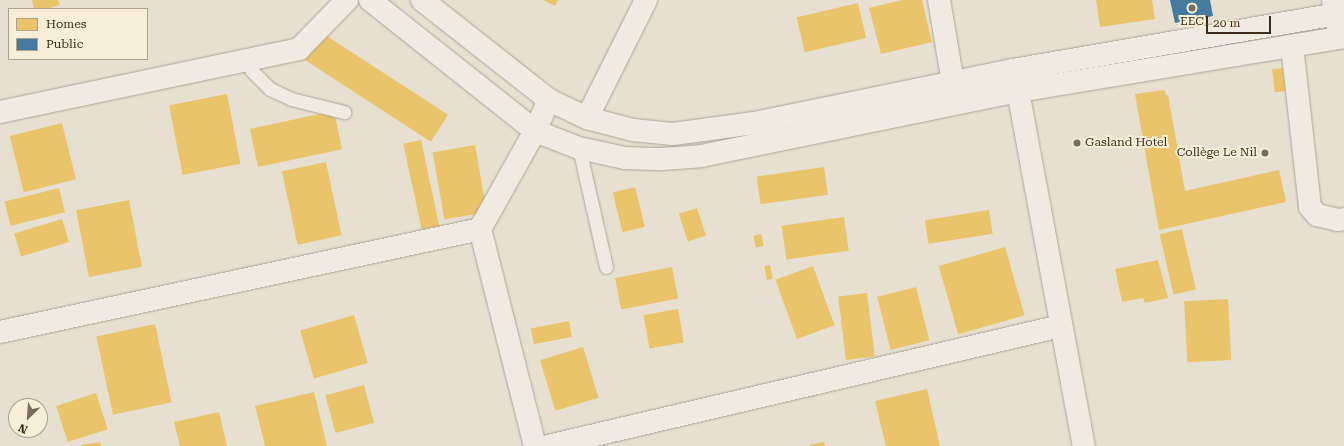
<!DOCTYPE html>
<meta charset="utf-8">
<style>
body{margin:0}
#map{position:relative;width:1344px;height:446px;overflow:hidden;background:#e7e0d1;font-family:"Roboto Serif",serif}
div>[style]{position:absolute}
.homes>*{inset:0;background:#e9c46a;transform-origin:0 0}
.public>*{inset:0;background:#457b9d}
.roads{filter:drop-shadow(0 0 1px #ada599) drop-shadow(0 0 1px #ada599)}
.lane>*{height:13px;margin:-6.5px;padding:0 6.5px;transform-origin:6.5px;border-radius:6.5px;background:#efebe3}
.street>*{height:22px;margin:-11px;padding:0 11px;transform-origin:11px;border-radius:11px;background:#efebe3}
.secondary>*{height:22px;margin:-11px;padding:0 11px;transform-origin:11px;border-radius:11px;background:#efebe3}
.dots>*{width:11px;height:11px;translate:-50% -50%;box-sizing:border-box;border:2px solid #f7eed8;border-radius:50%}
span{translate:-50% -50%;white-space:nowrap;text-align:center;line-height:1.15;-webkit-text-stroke:4px #f7eed8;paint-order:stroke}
.poi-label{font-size:12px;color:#3d2e20}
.left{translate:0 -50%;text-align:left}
.right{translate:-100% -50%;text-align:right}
.legend{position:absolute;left:8px;top:8px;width:140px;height:52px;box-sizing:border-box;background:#f7eed8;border:1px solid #ada18e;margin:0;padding:5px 7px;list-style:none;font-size:12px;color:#3d2e20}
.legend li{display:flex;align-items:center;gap:8px;height:20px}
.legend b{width:20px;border:1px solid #ada18e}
.north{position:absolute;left:8px;top:398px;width:40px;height:40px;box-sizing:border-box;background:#f7eed8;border:1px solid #ada18e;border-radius:50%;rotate:205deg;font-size:11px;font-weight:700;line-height:16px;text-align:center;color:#3d2e20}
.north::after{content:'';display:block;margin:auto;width:14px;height:18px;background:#786c5e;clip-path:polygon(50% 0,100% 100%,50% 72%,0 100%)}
.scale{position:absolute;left:1206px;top:16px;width:65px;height:18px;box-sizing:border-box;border:2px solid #3d2e20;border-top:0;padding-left:5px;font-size:12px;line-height:14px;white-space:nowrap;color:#3d2e20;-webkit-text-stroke:3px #f7eed8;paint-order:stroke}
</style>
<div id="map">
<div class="homes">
<div style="clip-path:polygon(32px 0,58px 0,60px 5px,46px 9px,34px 9px)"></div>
<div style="clip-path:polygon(543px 0,558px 0,555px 6px)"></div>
<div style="clip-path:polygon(902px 0,922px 0,932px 42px,881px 54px,869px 8px)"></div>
<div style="clip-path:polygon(1096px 0,1152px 0,1155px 19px,1100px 27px)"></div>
<div style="left:858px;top:3px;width:36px;height:63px;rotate:77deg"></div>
<div style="left:319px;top:31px;width:154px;height:32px;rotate:33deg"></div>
<div style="left:1283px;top:68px;width:23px;height:11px;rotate:83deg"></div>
<div style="clip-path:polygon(1164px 90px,1166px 95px,1168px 95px,1185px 191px,1279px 170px,1286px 202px,1159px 230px,1135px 94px)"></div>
<div style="left:227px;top:94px;width:71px;height:59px;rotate:79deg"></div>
<div style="left:334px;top:111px;width:39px;height:86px;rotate:78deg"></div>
<div style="left:62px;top:123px;width:58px;height:54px;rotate:76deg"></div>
<div style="left:421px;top:140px;width:88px;height:18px;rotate:78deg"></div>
<div style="left:475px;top:145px;width:68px;height:43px;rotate:80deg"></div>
<div style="left:326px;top:162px;width:75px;height:45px;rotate:78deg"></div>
<div style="left:824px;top:167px;width:28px;height:68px;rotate:82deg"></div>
<div style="left:635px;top:187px;width:41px;height:23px;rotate:76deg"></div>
<div style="left:59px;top:188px;width:25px;height:56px;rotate:76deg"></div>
<div style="left:129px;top:200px;width:68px;height:54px;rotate:79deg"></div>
<div style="left:697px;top:208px;width:29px;height:19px;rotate:72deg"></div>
<div style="left:989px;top:210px;width:24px;height:65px;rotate:81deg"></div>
<div style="left:844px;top:217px;width:34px;height:63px;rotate:82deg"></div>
<div style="left:62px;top:219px;width:24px;height:50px;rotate:73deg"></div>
<div style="left:1182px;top:229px;width:62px;height:23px;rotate:77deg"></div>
<div style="left:761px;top:234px;width:12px;height:8px;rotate:76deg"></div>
<div style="left:1005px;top:247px;width:71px;height:69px;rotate:74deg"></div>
<div style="clip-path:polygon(1158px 260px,1168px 298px,1145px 303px,1143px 298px,1122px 302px,1115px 269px)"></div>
<div style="left:770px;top:265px;width:14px;height:6px;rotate:78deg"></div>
<div style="left:813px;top:266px;width:63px;height:40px;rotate:70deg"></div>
<div style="left:672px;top:267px;width:32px;height:58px;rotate:79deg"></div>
<div style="left:916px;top:287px;width:55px;height:40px;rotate:76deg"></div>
<div style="left:867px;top:293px;width:64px;height:29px;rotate:83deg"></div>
<div style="left:1228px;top:299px;width:61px;height:44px;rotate:87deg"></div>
<div style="left:678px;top:309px;width:34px;height:35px;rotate:80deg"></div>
<div style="left:354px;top:315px;width:50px;height:56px;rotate:74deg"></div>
<div style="left:569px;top:321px;width:16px;height:39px;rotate:79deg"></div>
<div style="left:155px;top:324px;width:80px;height:60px;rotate:78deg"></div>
<div style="left:583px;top:347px;width:53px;height:45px;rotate:73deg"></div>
<div style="left:364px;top:385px;width:39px;height:40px;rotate:75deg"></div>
<div style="clip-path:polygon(927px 389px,940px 446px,886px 446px,875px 401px)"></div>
<div style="clip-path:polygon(314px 392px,327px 446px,265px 446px,255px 406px)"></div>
<div style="left:96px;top:393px;width:38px;height:42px;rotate:72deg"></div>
<div style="clip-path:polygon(219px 412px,227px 446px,180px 446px,174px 422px)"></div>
<div style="clip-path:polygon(100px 442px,101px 446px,81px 446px,81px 445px)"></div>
<div style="clip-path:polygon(824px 442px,825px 446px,809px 446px,809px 445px)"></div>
</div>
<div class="public">
<div style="clip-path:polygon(1170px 0,1210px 0,1213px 16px,1175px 23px)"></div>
</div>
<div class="roads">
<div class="lane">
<div style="left:247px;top:60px;width:12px;rotate:66deg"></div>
<div style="left:252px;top:71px;width:25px;rotate:45deg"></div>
<div style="left:270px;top:89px;width:23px;rotate:25deg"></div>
<div style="left:291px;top:99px;width:55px;rotate:13.8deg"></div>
<div style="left:579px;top:148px;width:122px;rotate:77.2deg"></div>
</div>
<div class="street">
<div style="left:939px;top:0;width:84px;rotate:80.4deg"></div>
<div style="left:1333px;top:0;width:38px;rotate:79deg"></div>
<div style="left:1292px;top:46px;width:162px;rotate:83.6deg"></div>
<div style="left:1310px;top:207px;width:11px;rotate:49deg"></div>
<div style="left:1317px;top:215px;width:22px;rotate:13deg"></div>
<div style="left:1338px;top:220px;width:6px;rotate:-9deg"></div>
<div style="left:1018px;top:91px;width:361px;rotate:79.5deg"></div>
<div style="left:0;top:112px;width:306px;rotate:-11.9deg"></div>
<div style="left:299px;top:49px;width:69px;rotate:-45.6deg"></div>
<div style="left:587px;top:118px;width:132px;rotate:-63.4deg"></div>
<div style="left:0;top:332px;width:491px;rotate:-12.1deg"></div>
<div style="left:535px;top:446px;width:224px;rotate:-104.2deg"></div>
<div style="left:480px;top:229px;width:112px;rotate:-60.7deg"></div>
<div style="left:535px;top:131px;width:34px;rotate:-66deg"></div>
<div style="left:548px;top:446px;width:527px;rotate:-13.17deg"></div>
</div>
<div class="secondary">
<div style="left:370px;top:0;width:211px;rotate:38.4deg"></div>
<div style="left:535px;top:131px;width:47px;rotate:21.1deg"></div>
<div style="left:579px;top:148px;width:47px;rotate:12.3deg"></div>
<div style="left:625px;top:158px;width:37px;rotate:2deg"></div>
<div style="left:662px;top:159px;width:39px;rotate:-4deg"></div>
<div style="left:701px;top:156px;width:324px;rotate:-11.6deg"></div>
<div style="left:1018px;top:91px;width:330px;rotate:-9.4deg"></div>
<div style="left:422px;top:0;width:162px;rotate:38.2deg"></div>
<div style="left:549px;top:100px;width:42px;rotate:25.3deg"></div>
<div style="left:587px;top:118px;width:48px;rotate:14.6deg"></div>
<div style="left:633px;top:130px;width:40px;rotate:5.7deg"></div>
<div style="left:673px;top:134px;width:82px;rotate:-7.7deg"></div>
<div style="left:754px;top:123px;width:264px;rotate:-11.6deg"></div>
<div style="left:1013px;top:70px;width:336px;rotate:-9.8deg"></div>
</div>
</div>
<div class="dots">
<div style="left:1192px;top:8px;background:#786c5e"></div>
<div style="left:1077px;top:143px;background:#786c5e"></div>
<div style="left:1265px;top:153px;background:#786c5e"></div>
</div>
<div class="poi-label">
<span style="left:1192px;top:22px">EEC</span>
<span class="left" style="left:1085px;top:143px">Gasland Hotel</span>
<span class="right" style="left:1257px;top:153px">Collège Le Nil</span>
</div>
<ul class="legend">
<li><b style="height:11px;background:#e9c46a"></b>Homes</li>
<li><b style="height:11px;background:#457b9d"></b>Public</li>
</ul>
<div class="north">N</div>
<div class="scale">20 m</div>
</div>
